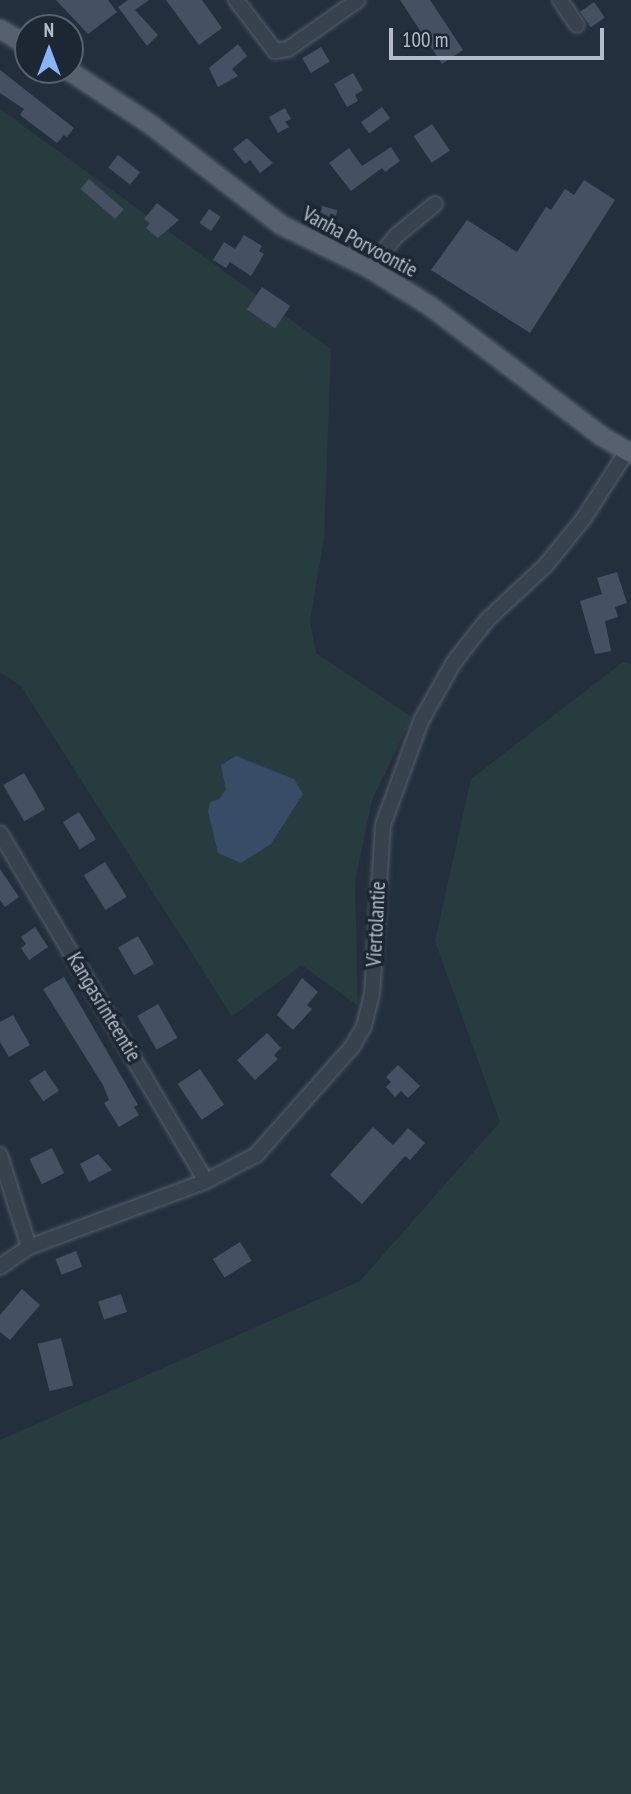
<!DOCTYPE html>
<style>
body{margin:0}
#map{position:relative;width:631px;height:1794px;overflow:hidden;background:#242f3e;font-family:"PT Sans Narrow",sans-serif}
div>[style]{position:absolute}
.green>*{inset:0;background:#263c3f}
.water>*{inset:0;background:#394c67}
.building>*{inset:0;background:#455162;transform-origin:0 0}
.roads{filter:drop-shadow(0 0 2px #565f6c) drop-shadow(0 0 2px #565f6c)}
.minor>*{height:14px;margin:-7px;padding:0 7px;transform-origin:7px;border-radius:7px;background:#38414e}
.major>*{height:18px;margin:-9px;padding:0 9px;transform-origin:9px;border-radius:9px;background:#56606e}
span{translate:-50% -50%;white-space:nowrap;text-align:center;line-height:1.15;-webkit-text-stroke:7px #1d2633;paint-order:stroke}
.street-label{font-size:21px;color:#b4bcc9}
.north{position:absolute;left:14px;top:14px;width:70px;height:70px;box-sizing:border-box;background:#1d2633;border:2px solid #59626f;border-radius:50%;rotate:0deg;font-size:19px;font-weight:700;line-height:28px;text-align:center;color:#b4bcc9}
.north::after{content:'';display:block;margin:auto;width:24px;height:32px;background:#8ab4f8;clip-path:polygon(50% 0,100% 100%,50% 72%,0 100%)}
.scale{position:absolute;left:389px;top:28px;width:215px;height:32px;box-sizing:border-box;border:4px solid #b4bcc9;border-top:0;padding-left:9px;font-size:21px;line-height:24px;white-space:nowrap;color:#b4bcc9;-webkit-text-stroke:5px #1d2633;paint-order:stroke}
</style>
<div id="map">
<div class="green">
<div style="clip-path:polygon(0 109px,331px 349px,324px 539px,310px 621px,316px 653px,412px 717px,372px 800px,355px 881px,358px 1006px,302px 965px,232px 1016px,21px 686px,0 672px)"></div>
<div style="clip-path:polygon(623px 662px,631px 664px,631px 1794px,0 1794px,0 1440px,360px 1281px,500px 1122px,435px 941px,471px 779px)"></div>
</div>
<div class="water">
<div style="clip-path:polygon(236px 756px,294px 779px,303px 794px,271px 844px,241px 863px,218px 853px,208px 811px,210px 802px,219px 799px,226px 790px,221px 765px)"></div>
</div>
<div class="building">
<div style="clip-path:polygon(56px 0,108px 0,117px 12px,88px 34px)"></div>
<div style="clip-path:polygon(128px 0,149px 0,135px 10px,158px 35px,147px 46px,118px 7px)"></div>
<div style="clip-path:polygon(166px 0,202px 0,222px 28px,199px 45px)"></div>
<div style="clip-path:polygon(400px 0,430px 0,463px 50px,442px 64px)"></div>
<div style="left:594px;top:2px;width:19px;height:17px;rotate:55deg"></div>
<div style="clip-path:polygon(238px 44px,247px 56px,232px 69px,238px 76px,218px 87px,209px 68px)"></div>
<div style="left:321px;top:47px;width:17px;height:22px;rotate:59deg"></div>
<div style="clip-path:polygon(0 70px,74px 128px,67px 137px,64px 135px,57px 143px,20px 115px,24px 109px,0 93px)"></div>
<div style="clip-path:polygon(353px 73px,363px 90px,355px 95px,358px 101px,347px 107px,334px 84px)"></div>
<div style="left:382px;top:107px;width:14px;height:26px;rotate:54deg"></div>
<div style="clip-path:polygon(285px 108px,291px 119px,285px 122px,289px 127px,278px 133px,269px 117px)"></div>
<div style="left:432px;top:124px;width:32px;height:22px;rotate:56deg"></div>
<div style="clip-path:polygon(247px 138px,273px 163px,260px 173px,250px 160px,245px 164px,233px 149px)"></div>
<div style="clip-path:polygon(391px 147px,400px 161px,385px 172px,382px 168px,351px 191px,329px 163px,349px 148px,362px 166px)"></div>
<div style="left:118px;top:155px;width:28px;height:16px;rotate:38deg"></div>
<div style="left:89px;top:179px;width:46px;height:13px;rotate:41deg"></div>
<div style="clip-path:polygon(584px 180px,615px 200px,530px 333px,431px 270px,467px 220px,517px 252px,546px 207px,551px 210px,565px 189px,574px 195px)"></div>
<div style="clip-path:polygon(157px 203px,179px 220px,158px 238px,146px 228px,150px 223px,144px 219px)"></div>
<div style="left:322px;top:206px;width:16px;height:13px;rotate:15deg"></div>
<div style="left:209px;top:209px;width:14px;height:17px;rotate:34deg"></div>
<div style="clip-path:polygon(244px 235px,262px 246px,259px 251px,264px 254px,251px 276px,230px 262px,226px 268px,213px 260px,224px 242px,235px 249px)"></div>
<div style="left:262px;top:287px;width:34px;height:27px;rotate:34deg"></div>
<div style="clip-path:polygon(617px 572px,627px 603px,615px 607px,618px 617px,605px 621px,611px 651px,595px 654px,580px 601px,602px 594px,597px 578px)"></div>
<div style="left:24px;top:773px;width:42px;height:24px;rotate:60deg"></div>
<div style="left:79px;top:812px;width:32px;height:19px;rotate:58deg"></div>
<div style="left:105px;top:862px;width:41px;height:25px;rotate:58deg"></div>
<div style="clip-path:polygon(0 869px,19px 897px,5px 907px,0 900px)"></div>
<div style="clip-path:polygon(35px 927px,48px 947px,29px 960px,21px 948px,26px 944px,21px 937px)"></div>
<div style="left:138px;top:936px;width:32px;height:23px;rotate:60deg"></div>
<div style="clip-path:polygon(64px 977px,138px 1105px,134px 1107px,139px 1115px,119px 1127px,104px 1103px,109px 1100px,103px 1085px,43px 989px)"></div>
<div style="clip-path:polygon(302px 978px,318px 992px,307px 1005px,312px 1009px,293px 1030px,277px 1015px)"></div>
<div style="left:158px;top:1004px;width:39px;height:24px;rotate:60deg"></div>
<div style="clip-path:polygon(13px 1015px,30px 1045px,9px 1057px,0 1042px,0 1022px)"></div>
<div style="clip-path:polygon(267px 1033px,281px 1048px,274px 1055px,278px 1059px,255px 1080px,237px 1060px)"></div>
<div style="clip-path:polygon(398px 1065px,420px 1086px,408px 1098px,401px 1091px,395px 1097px,386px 1087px,391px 1082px,386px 1077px)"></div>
<div style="left:200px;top:1069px;width:43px;height:27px;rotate:56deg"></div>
<div style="left:45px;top:1070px;width:25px;height:19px;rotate:56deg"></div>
<div style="clip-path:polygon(373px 1127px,393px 1145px,408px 1128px,425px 1143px,410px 1160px,405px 1156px,362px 1204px,330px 1175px)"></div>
<div style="left:52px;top:1148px;width:28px;height:25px;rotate:64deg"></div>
<div style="clip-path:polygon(98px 1154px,112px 1170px,89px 1182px,80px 1164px)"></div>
<div style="left:240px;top:1242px;width:22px;height:32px;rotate:58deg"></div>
<div style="left:76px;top:1251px;width:17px;height:22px;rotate:69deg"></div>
<div style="clip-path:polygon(22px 1289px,40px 1305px,10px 1340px,0 1332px,0 1315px)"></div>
<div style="left:121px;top:1294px;width:19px;height:24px;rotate:72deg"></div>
<div style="left:61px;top:1338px;width:49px;height:24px;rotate:76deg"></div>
</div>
<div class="roads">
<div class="minor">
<div style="left:236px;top:0;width:64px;rotate:52.6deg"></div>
<div style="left:275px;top:51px;width:13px;rotate:-9deg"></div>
<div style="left:288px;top:49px;width:85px;rotate:-35deg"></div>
<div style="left:560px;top:0;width:30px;rotate:56deg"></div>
<div style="left:369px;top:268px;width:43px;rotate:-49.7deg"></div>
<div style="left:397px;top:235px;width:49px;rotate:-39.2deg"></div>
<div style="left:0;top:833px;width:404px;rotate:59.4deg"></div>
<div style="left:0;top:1155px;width:96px;rotate:72.5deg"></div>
<div style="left:0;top:1267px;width:35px;rotate:-35deg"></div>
<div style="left:29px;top:1247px;width:189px;rotate:-20.4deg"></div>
<div style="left:206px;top:1181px;width:56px;rotate:-27.5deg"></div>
<div style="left:256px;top:1155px;width:144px;rotate:-48.4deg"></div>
<div style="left:352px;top:1047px;width:24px;rotate:-60deg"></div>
<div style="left:364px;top:1026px;width:32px;rotate:-76deg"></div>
<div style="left:372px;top:995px;width:170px;rotate:-86.3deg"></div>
<div style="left:383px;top:825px;width:111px;rotate:-69.9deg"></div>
<div style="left:421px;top:721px;width:68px;rotate:-60.8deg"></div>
<div style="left:454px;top:662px;width:53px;rotate:-51.8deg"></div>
<div style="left:487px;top:620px;width:81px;rotate:-43deg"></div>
<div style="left:546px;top:565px;width:60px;rotate:-51deg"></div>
<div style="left:584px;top:518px;width:80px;rotate:-57.3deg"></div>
</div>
<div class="major">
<div style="left:0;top:29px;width:33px;rotate:31deg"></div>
<div style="left:68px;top:70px;width:98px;rotate:33.4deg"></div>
<div style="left:150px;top:124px;width:165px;rotate:37.6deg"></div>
<div style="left:281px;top:225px;width:98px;rotate:26deg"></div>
<div style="left:369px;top:268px;width:72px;rotate:31.9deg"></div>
<div style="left:430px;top:306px;width:215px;rotate:37.2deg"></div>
<div style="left:601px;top:436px;width:34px;rotate:30deg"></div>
</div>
</div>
<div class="street-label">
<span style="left:360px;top:242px;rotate:28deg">Vanha Porvoontie</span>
<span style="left:376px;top:924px;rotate:-87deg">Viertolantie</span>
<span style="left:104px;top:1007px;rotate:59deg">Kangasrinteentie</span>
</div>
<div class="north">N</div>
<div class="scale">100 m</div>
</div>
